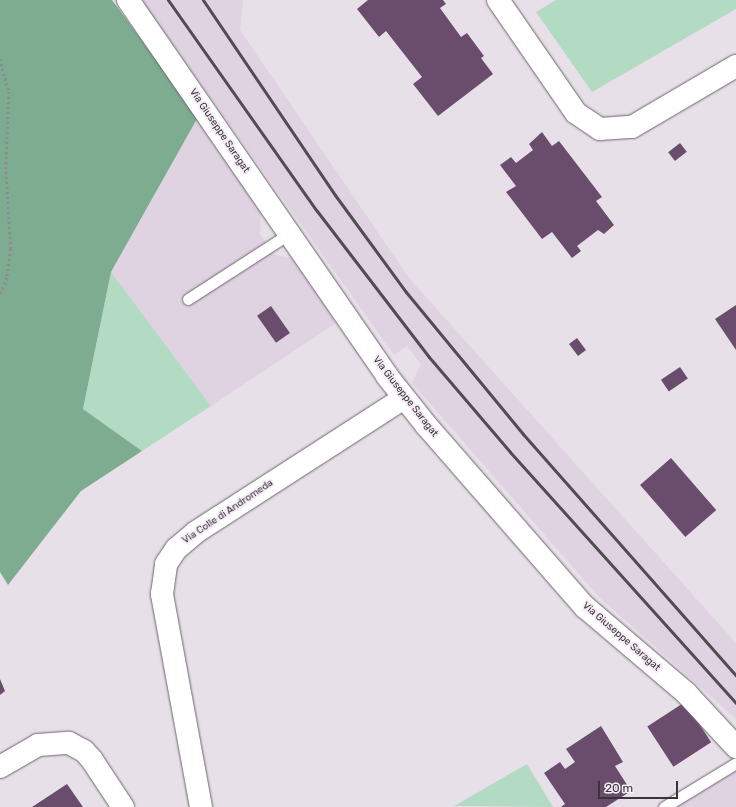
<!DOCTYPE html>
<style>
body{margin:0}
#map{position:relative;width:736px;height:807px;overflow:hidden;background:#e8e0e9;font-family:Rubik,sans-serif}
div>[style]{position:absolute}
.built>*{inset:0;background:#dfd2e1}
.green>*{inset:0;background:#b3dac3}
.forest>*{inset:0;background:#7eac91}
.building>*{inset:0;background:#6a4d6d;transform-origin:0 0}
.path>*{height:2.5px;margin-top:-1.25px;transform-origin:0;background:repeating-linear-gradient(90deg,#8f898f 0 2px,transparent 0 5px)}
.roads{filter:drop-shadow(0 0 1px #6d656d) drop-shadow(0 0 1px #6d656d)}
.lane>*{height:11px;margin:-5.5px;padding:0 5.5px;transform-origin:5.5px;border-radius:5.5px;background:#fff}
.street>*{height:22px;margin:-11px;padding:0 11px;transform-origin:11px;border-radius:11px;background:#fff}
.rail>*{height:3px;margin:-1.5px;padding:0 1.5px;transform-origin:1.5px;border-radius:1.5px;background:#514c51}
span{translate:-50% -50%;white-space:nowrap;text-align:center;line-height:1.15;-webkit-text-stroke:4px #f6edf6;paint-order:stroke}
.street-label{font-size:10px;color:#383438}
.scale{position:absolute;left:598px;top:781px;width:80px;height:18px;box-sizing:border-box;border:2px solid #383438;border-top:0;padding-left:5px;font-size:12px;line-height:14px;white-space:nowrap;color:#383438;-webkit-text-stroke:3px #f6edf6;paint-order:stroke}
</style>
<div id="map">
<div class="built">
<div style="clip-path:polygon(141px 0,243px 0,240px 30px,409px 278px,736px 643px,736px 719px,599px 597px,412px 383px,421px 364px,407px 346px,394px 355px)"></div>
<div style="clip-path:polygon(198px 117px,261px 211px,260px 234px,268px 246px,275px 255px,294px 258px,336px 323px,211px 406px,111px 272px)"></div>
<div style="clip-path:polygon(736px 769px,736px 807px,677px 807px)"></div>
</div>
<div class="green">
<div style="clip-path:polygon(556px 0,736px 0,736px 9px,592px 92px,536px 12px)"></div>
<div style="clip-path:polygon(111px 272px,211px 406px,142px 451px,83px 409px)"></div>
<div style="clip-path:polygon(527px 764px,553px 807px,454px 806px)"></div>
</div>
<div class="forest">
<div style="clip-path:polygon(0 0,112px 0,198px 117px,111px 272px,83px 409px,142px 451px,81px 491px,8px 585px,0 572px)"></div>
</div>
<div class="building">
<div style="clip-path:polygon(368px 0,443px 0,446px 4px,440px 8px,461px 37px,467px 33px,484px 56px,481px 58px,493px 74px,438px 116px,413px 84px,422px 77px,386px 31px,379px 37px,357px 9px)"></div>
<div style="clip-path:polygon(542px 132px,552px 146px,559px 141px,602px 197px,596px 201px,614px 225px,604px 234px,598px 230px,577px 246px,581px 251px,572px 258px,552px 232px,542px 239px,506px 192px,516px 186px,500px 165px,511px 157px,516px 163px,533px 150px,529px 144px)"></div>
<div style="left:680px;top:143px;width:11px;height:15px;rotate:52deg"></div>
<div style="clip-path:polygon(736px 305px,736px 350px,715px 319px)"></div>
<div style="left:271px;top:306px;width:33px;height:17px;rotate:55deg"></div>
<div style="left:577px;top:338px;width:15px;height:10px;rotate:53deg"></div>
<div style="left:680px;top:367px;width:14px;height:23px;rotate:56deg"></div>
<div style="left:671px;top:458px;width:69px;height:41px;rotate:49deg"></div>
<div style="clip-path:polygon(0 679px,5px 691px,0 695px)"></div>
<div style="left:685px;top:702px;width:48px;height:45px;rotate:57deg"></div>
<div style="clip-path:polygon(601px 726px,623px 762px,615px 766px,631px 791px,606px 807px,561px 807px,565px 804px,544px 773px,560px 762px,565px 769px,575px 762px,566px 749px)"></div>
<div style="clip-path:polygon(67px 784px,83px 807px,32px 807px)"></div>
</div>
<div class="path">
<div style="left:0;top:59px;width:34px;rotate:75deg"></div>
<div style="left:9px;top:92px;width:75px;rotate:92.3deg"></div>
<div style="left:6px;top:167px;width:82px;rotate:86.5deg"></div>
<div style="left:11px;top:249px;width:29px;rotate:98deg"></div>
<div style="left:7px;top:278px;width:19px;rotate:111deg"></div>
</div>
<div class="roads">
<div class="lane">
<div style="left:188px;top:299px;width:120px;rotate:-32.8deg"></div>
<div style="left:664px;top:807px;width:84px;rotate:-31.4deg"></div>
</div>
<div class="street">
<div style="left:128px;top:0;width:457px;rotate:55.4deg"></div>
<div style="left:387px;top:376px;width:63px;rotate:51.5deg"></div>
<div style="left:426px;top:425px;width:242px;rotate:48.9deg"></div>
<div style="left:585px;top:607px;width:133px;rotate:40.4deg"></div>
<div style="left:686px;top:693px;width:74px;rotate:47.2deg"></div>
<div style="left:498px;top:0;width:137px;rotate:55.4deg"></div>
<div style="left:576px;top:113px;width:29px;rotate:34deg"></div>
<div style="left:600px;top:129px;width:32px;rotate:-4deg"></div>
<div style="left:632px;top:127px;width:121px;rotate:-30.4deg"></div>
<div style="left:0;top:767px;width:44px;rotate:-30.1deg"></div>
<div style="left:38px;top:745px;width:31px;rotate:-4deg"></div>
<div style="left:69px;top:743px;width:17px;rotate:28deg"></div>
<div style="left:84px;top:751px;width:12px;rotate:48deg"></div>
<div style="left:92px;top:760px;width:56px;rotate:56.6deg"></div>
<div style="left:201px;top:807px;width:217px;rotate:-100.4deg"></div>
<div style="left:162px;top:594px;width:30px;rotate:-82deg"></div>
<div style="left:166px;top:564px;width:18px;rotate:-56deg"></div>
<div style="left:176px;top:549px;width:26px;rotate:-40deg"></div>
<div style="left:196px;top:532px;width:247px;rotate:-32.8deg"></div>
</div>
</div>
<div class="rail">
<div style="left:168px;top:0;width:258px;rotate:54.8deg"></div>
<div style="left:317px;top:211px;width:184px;rotate:52.5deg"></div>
<div style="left:429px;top:357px;width:125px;rotate:49.5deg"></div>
<div style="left:510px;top:452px;width:338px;rotate:48deg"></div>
<div style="left:203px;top:0;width:235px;rotate:55.9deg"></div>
<div style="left:335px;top:195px;width:120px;rotate:53.8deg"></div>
<div style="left:406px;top:292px;width:184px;rotate:50.5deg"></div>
<div style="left:523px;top:434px;width:322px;rotate:48.6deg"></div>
</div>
<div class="street-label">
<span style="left:219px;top:131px;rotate:56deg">Via Giuseppe Saragat</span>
<span style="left:405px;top:397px;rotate:52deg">Via Giuseppe Saragat</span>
<span style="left:228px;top:512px;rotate:-34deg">Via Colle di Andromeda</span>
<span style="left:621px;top:637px;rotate:41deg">Via Giuseppe Saragat</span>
</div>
<div class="scale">20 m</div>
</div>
